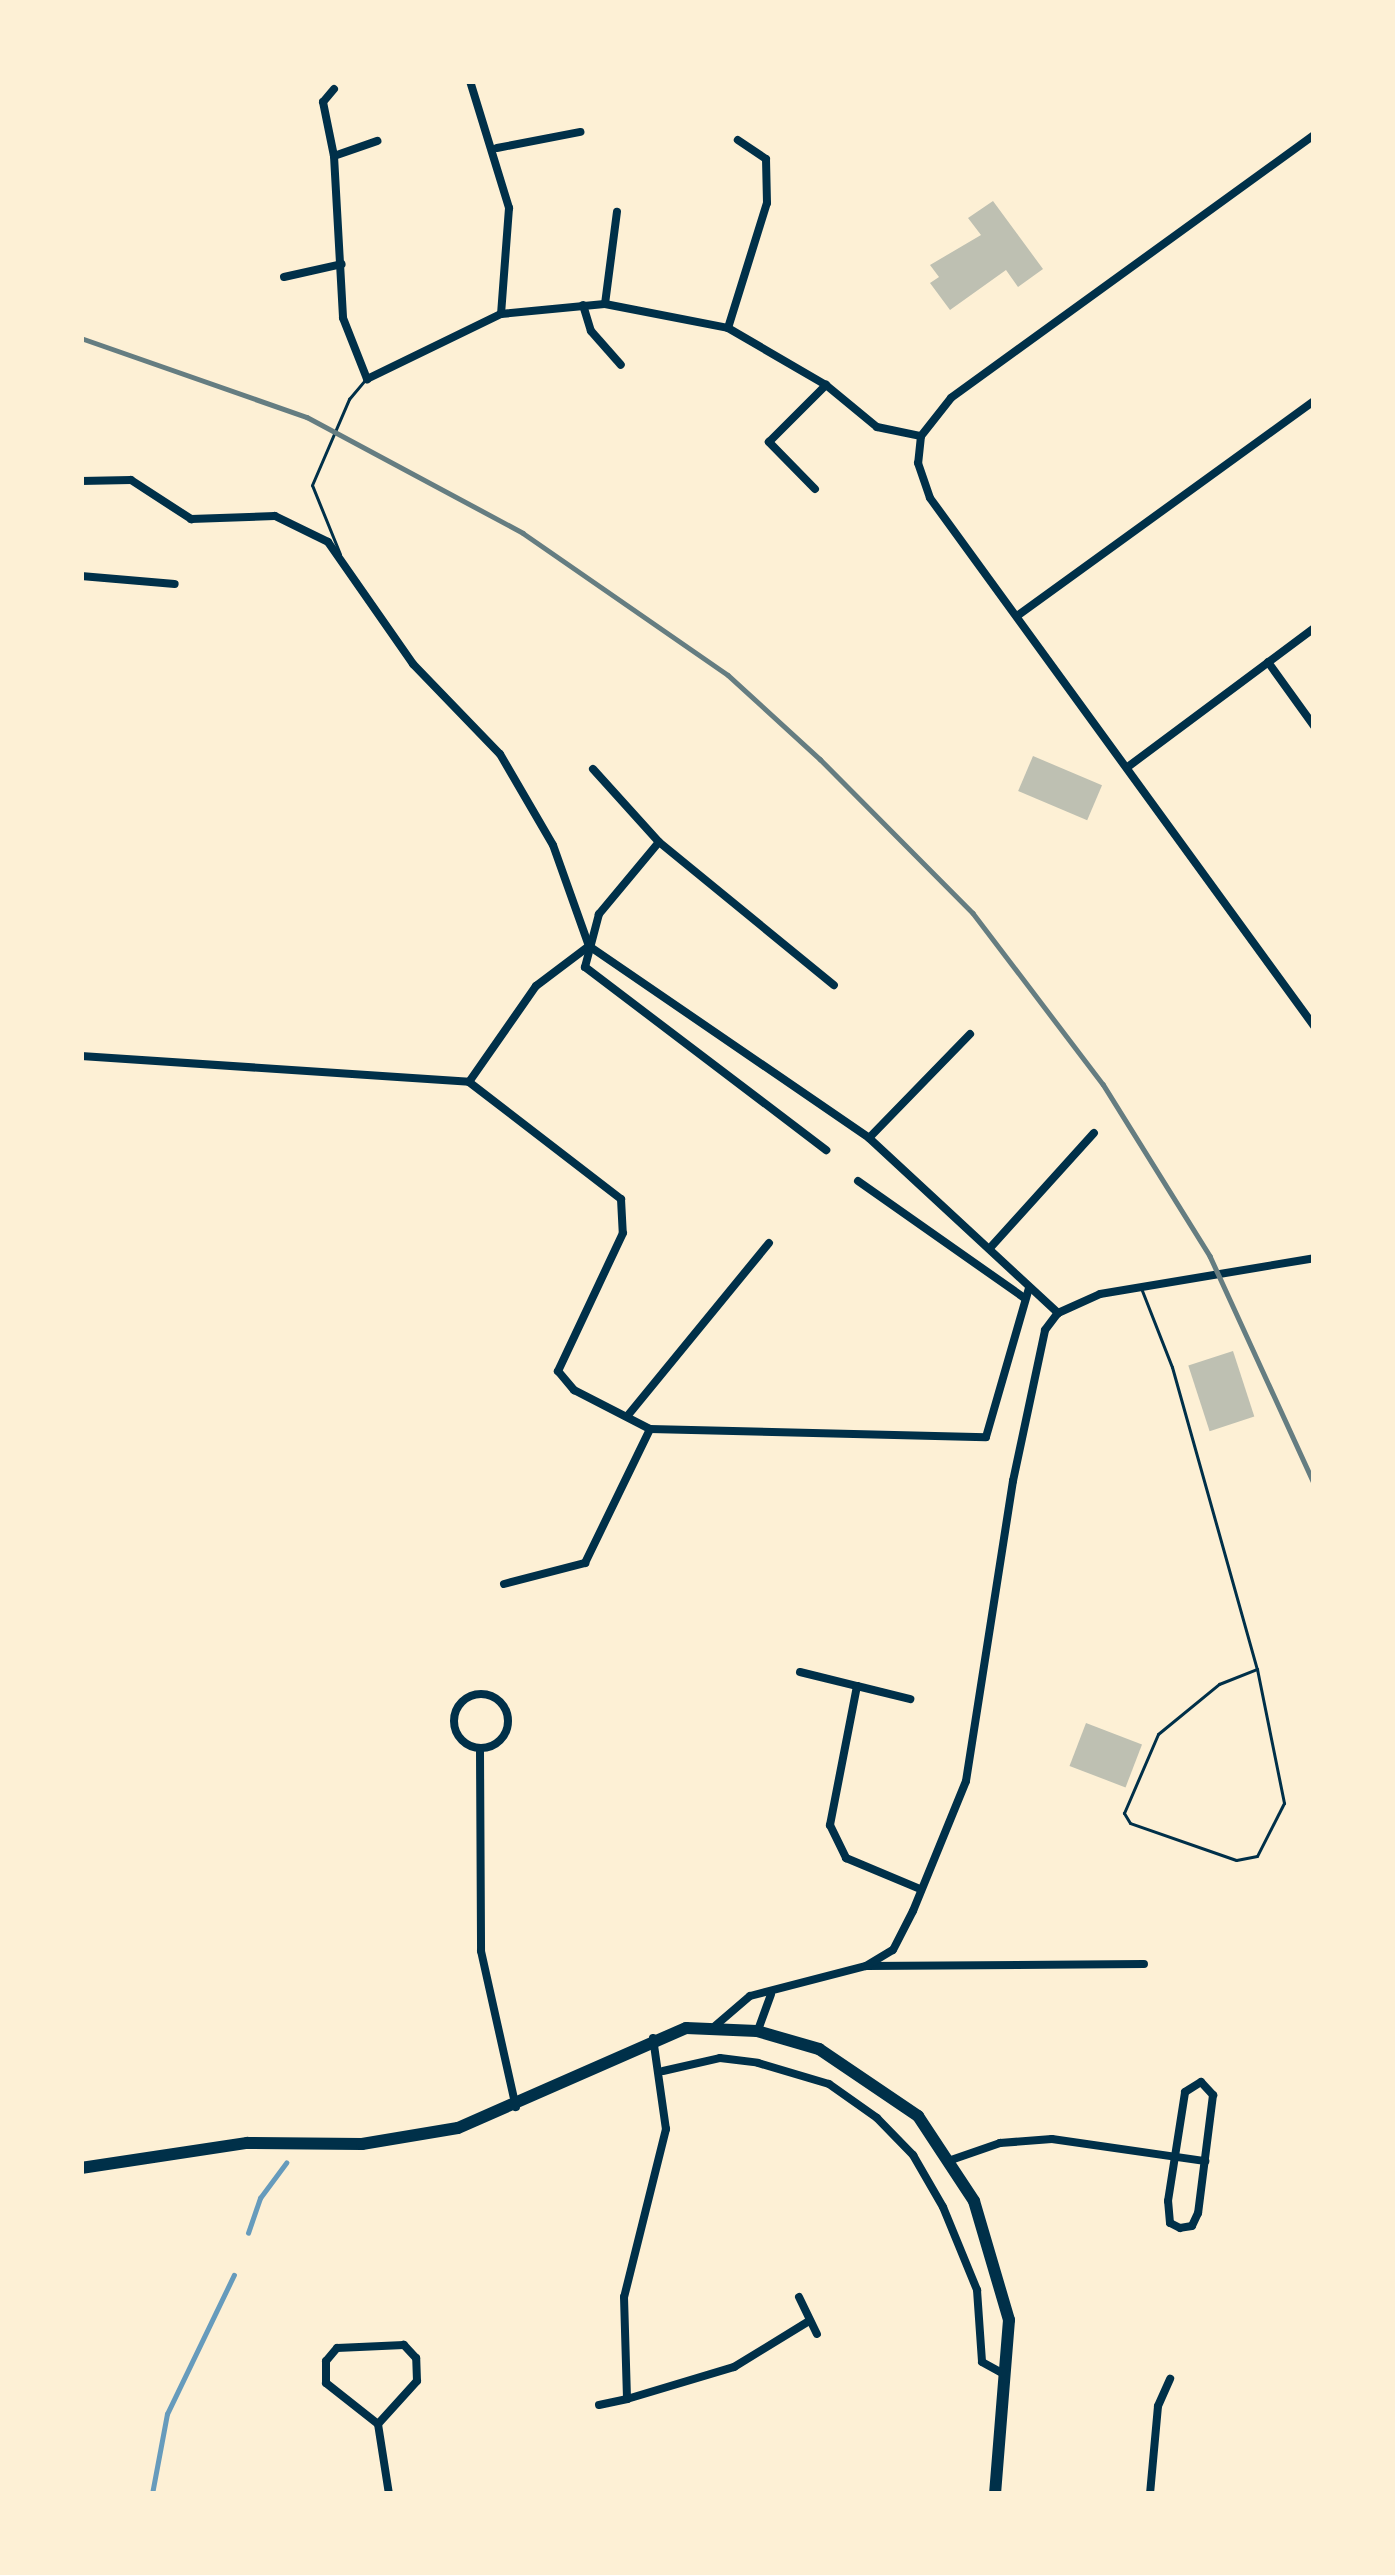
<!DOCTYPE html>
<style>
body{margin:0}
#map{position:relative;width:1395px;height:2575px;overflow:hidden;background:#fdf0d5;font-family:"Times New Roman",serif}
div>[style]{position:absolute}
.stream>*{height:4.5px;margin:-2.25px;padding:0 2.25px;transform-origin:2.25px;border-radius:2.25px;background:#669bbc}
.building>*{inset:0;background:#bec0b2;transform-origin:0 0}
.service>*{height:3px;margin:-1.5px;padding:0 1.5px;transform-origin:1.5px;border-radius:1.5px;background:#003049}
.minor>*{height:8px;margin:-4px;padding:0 4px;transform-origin:4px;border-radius:4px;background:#003049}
.minor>.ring{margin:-4px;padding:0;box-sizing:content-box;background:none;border:8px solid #003049;border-radius:50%}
.primary>*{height:12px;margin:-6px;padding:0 6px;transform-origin:6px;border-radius:6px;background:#003049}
.rail>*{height:4.5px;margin:-2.25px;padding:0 2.25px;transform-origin:2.25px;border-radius:2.25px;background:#657d81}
span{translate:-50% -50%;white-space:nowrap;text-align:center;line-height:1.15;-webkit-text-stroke:9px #fdf0d5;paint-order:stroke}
.frame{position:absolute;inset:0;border:84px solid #fdf0d5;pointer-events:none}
</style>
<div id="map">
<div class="stream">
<div style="left:248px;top:2233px;width:37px;rotate:-71deg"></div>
<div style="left:260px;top:2198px;width:44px;rotate:-53.4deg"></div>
<div style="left:152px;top:2494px;width:81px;rotate:-79.4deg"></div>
<div style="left:167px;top:2414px;width:154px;rotate:-64.3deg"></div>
</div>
<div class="building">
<div style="clip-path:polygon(993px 201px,1043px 269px,1018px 287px,1006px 270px,950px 310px,930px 283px,939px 277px,930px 265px,981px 235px,968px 218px)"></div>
<div style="left:1033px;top:756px;width:75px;height:38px;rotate:23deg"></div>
<div style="left:1233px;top:1351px;width:69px;height:47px;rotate:72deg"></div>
<div style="left:1086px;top:1723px;width:60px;height:46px;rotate:21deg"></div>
</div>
<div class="service">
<div style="left:340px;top:554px;width:74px;rotate:-112.1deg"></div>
<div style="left:312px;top:485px;width:94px;rotate:-66.7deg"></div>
<div style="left:349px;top:399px;width:25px;rotate:-50deg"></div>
<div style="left:1141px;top:1288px;width:85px;rotate:68.6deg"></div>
<div style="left:1172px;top:1367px;width:314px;rotate:74.3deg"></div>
<div style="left:1257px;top:1669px;width:137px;rotate:78.6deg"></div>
<div style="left:1284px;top:1803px;width:59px;rotate:117deg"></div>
<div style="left:1257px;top:1856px;width:21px;rotate:169deg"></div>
<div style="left:1236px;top:1860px;width:112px;rotate:-160.8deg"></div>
<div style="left:1130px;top:1823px;width:12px;rotate:-121deg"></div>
<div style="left:1124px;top:1813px;width:86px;rotate:-66.7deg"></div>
<div style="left:1158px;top:1734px;width:79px;rotate:-39.3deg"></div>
<div style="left:1219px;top:1684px;width:41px;rotate:-21.5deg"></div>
</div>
<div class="minor">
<div style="left:470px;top:81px;width:133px;rotate:72.9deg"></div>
<div style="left:509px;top:208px;width:106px;rotate:94.3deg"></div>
<div style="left:334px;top:89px;width:17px;rotate:130deg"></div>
<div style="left:323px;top:102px;width:55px;rotate:78.5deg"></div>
<div style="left:334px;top:156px;width:162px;rotate:86.8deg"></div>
<div style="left:343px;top:318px;width:66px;rotate:68.5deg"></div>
<div style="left:367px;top:379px;width:149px;rotate:-25.9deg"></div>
<div style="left:501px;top:314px;width:104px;rotate:-5.5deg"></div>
<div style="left:605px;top:304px;width:125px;rotate:11deg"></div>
<div style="left:728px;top:328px;width:113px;rotate:30.2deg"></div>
<div style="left:826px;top:385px;width:66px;rotate:39.5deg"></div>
<div style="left:877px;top:427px;width:45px;rotate:11.6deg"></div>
<div style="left:1314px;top:135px;width:448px;rotate:144.1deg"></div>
<div style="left:951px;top:398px;width:48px;rotate:128.3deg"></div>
<div style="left:921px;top:436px;width:27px;rotate:96deg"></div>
<div style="left:918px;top:463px;width:37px;rotate:71deg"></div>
<div style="left:930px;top:498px;width:653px;rotate:53.97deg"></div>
<div style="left:497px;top:148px;width:85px;rotate:-10.9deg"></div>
<div style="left:334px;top:156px;width:46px;rotate:-19.2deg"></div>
<div style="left:284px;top:277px;width:59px;rotate:-12.6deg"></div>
<div style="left:605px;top:304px;width:93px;rotate:-82.6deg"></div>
<div style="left:583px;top:305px;width:27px;rotate:73deg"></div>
<div style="left:591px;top:331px;width:45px;rotate:48.6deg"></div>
<div style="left:728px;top:328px;width:131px;rotate:-72.7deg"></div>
<div style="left:767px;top:203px;width:44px;rotate:-91.3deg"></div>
<div style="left:766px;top:159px;width:34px;rotate:-146deg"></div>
<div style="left:81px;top:481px;width:50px;rotate:-1.1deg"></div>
<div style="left:131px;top:480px;width:72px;rotate:33deg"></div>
<div style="left:191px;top:519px;width:84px;rotate:-2deg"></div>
<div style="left:275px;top:516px;width:59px;rotate:26.1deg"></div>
<div style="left:328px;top:542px;width:149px;rotate:55.1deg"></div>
<div style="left:413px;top:664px;width:125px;rotate:46deg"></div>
<div style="left:500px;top:754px;width:105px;rotate:59.8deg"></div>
<div style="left:553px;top:845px;width:107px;rotate:70.4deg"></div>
<div style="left:589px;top:946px;width:340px;rotate:34.4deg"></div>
<div style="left:869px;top:1138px;width:258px;rotate:42.8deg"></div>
<div style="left:815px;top:489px;width:66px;rotate:-134.4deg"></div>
<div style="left:769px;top:442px;width:81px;rotate:-45deg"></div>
<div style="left:81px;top:576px;width:94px;rotate:4.9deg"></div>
<div style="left:1017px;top:616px;width:367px;rotate:-35.9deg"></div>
<div style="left:1268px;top:662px;width:79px;rotate:54.3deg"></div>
<div style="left:1129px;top:766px;width:231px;rotate:-36.7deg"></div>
<div style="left:593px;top:769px;width:98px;rotate:47.9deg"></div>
<div style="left:659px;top:842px;width:94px;rotate:129.8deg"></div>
<div style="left:599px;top:914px;width:55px;rotate:104.8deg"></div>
<div style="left:585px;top:967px;width:303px;rotate:37.2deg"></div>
<div style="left:659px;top:842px;width:226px;rotate:39.3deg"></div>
<div style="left:81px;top:1056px;width:389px;rotate:3.8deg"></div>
<div style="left:469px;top:1082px;width:117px;rotate:-55.1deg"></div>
<div style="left:536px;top:986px;width:66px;rotate:-37deg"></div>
<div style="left:469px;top:1082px;width:192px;rotate:37.6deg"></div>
<div style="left:621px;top:1199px;width:34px;rotate:87deg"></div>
<div style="left:623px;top:1233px;width:153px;rotate:115.2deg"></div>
<div style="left:558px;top:1371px;width:25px;rotate:50deg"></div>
<div style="left:574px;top:1390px;width:85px;rotate:27.2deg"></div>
<div style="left:869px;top:1138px;width:145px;rotate:-45.8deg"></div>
<div style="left:858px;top:1181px;width:202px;rotate:35.1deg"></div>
<div style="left:990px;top:1248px;width:155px;rotate:-47.9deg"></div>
<div style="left:629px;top:1414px;width:221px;rotate:-50.7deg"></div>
<div style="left:504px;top:1584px;width:84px;rotate:-14.5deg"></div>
<div style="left:585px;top:1563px;width:149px;rotate:-64.1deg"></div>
<div style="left:650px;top:1429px;width:336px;rotate:1.4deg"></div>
<div style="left:986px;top:1437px;width:155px;rotate:-73.9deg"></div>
<div style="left:800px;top:1672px;width:59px;rotate:13.8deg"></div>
<div style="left:857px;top:1686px;width:142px;rotate:101deg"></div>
<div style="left:830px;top:1825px;width:37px;rotate:64deg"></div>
<div style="left:846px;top:1858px;width:80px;rotate:22.7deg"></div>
<div style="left:857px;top:1686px;width:55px;rotate:13.8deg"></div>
<div class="ring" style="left:454px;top:1694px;width:46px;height:46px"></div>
<div style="left:480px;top:1751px;width:200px;rotate:89.7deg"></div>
<div style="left:481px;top:1951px;width:160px;rotate:77.4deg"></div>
<div style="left:867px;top:1966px;width:277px;rotate:-0.4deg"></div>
<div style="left:715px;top:2026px;width:46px;rotate:-40.6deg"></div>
<div style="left:750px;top:1996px;width:120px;rotate:-14.5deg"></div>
<div style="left:866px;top:1966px;width:31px;rotate:-31deg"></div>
<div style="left:893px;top:1950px;width:44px;rotate:-62.9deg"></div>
<div style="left:913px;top:1911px;width:140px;rotate:-67.8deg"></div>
<div style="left:966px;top:1781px;width:304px;rotate:-81.1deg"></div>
<div style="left:1013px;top:1481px;width:154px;rotate:-78deg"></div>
<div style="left:1045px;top:1330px;width:21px;rotate:-53deg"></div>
<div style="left:1058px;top:1313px;width:46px;rotate:-24.3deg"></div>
<div style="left:1100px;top:1294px;width:217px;rotate:-9.5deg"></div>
<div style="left:758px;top:2030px;width:38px;rotate:-70deg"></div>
<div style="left:653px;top:2038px;width:92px;rotate:81.9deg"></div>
<div style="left:666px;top:2129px;width:173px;rotate:104deg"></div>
<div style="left:624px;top:2297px;width:102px;rotate:88.3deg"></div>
<div style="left:627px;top:2399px;width:112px;rotate:-16.7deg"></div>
<div style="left:734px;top:2367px;width:88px;rotate:-31.5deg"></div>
<div style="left:663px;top:2071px;width:58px;rotate:-12.8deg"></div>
<div style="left:720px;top:2058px;width:38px;rotate:7deg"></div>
<div style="left:758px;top:2063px;width:74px;rotate:16.5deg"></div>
<div style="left:829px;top:2084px;width:59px;rotate:35.3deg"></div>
<div style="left:877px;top:2118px;width:52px;rotate:45.8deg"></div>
<div style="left:913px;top:2155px;width:60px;rotate:60deg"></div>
<div style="left:943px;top:2207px;width:90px;rotate:67.7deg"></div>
<div style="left:977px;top:2290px;width:72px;rotate:86deg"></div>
<div style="left:982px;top:2362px;width:26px;rotate:29deg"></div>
<div style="left:1201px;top:2082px;width:18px;rotate:47deg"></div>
<div style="left:1213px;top:2095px;width:119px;rotate:97.2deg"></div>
<div style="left:1198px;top:2213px;width:14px;rotate:115deg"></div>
<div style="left:1192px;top:2226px;width:12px;rotate:171deg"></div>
<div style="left:1180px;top:2228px;width:11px;rotate:-153deg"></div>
<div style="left:1170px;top:2223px;width:22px;rotate:-95deg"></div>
<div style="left:1168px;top:2201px;width:110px;rotate:-81.1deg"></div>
<div style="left:1185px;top:2092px;width:19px;rotate:-32deg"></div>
<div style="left:951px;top:2160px;width:52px;rotate:-19.1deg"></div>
<div style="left:1000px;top:2143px;width:52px;rotate:-4.4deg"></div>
<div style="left:1052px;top:2139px;width:155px;rotate:8.2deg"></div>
<div style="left:799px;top:2297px;width:41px;rotate:64.1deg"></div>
<div style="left:599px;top:2405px;width:29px;rotate:-12deg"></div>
<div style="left:378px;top:2424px;width:58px;rotate:-47.8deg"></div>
<div style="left:417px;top:2381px;width:23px;rotate:-92deg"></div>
<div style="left:416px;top:2358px;width:18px;rotate:-133deg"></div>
<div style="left:404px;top:2345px;width:67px;rotate:177.4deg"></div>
<div style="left:337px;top:2348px;width:17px;rotate:130deg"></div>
<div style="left:326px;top:2361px;width:22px;rotate:90deg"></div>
<div style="left:326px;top:2383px;width:66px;rotate:38.3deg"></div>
<div style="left:378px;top:2424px;width:71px;rotate:81.1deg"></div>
<div style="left:1150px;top:2494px;width:88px;rotate:-84.8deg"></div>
<div style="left:1158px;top:2406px;width:30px;rotate:-66deg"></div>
</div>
<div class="primary">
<div style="left:81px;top:2168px;width:168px;rotate:-8.6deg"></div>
<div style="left:247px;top:2143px;width:115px;rotate:0.5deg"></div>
<div style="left:362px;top:2144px;width:97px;rotate:-9.5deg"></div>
<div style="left:458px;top:2128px;width:249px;rotate:-23.7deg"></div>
<div style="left:686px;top:2028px;width:71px;rotate:2.4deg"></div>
<div style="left:757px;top:2031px;width:65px;rotate:16.2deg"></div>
<div style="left:819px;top:2049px;width:120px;rotate:34.1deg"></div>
<div style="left:918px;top:2116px;width:102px;rotate:56.6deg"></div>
<div style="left:974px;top:2201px;width:124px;rotate:73.6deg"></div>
<div style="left:1009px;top:2320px;width:175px;rotate:94.6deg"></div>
</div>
<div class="rail">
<div style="left:81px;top:338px;width:239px;rotate:19.3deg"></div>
<div style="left:307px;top:417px;width:245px;rotate:28.2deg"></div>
<div style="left:523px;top:533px;width:249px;rotate:34.7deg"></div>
<div style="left:728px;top:675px;width:125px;rotate:42.4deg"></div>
<div style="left:820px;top:759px;width:217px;rotate:45.2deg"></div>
<div style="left:973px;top:913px;width:215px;rotate:52.8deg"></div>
<div style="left:1103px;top:1084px;width:203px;rotate:58.1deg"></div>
<div style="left:1210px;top:1256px;width:250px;rotate:65.4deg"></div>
</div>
<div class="frame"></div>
</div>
